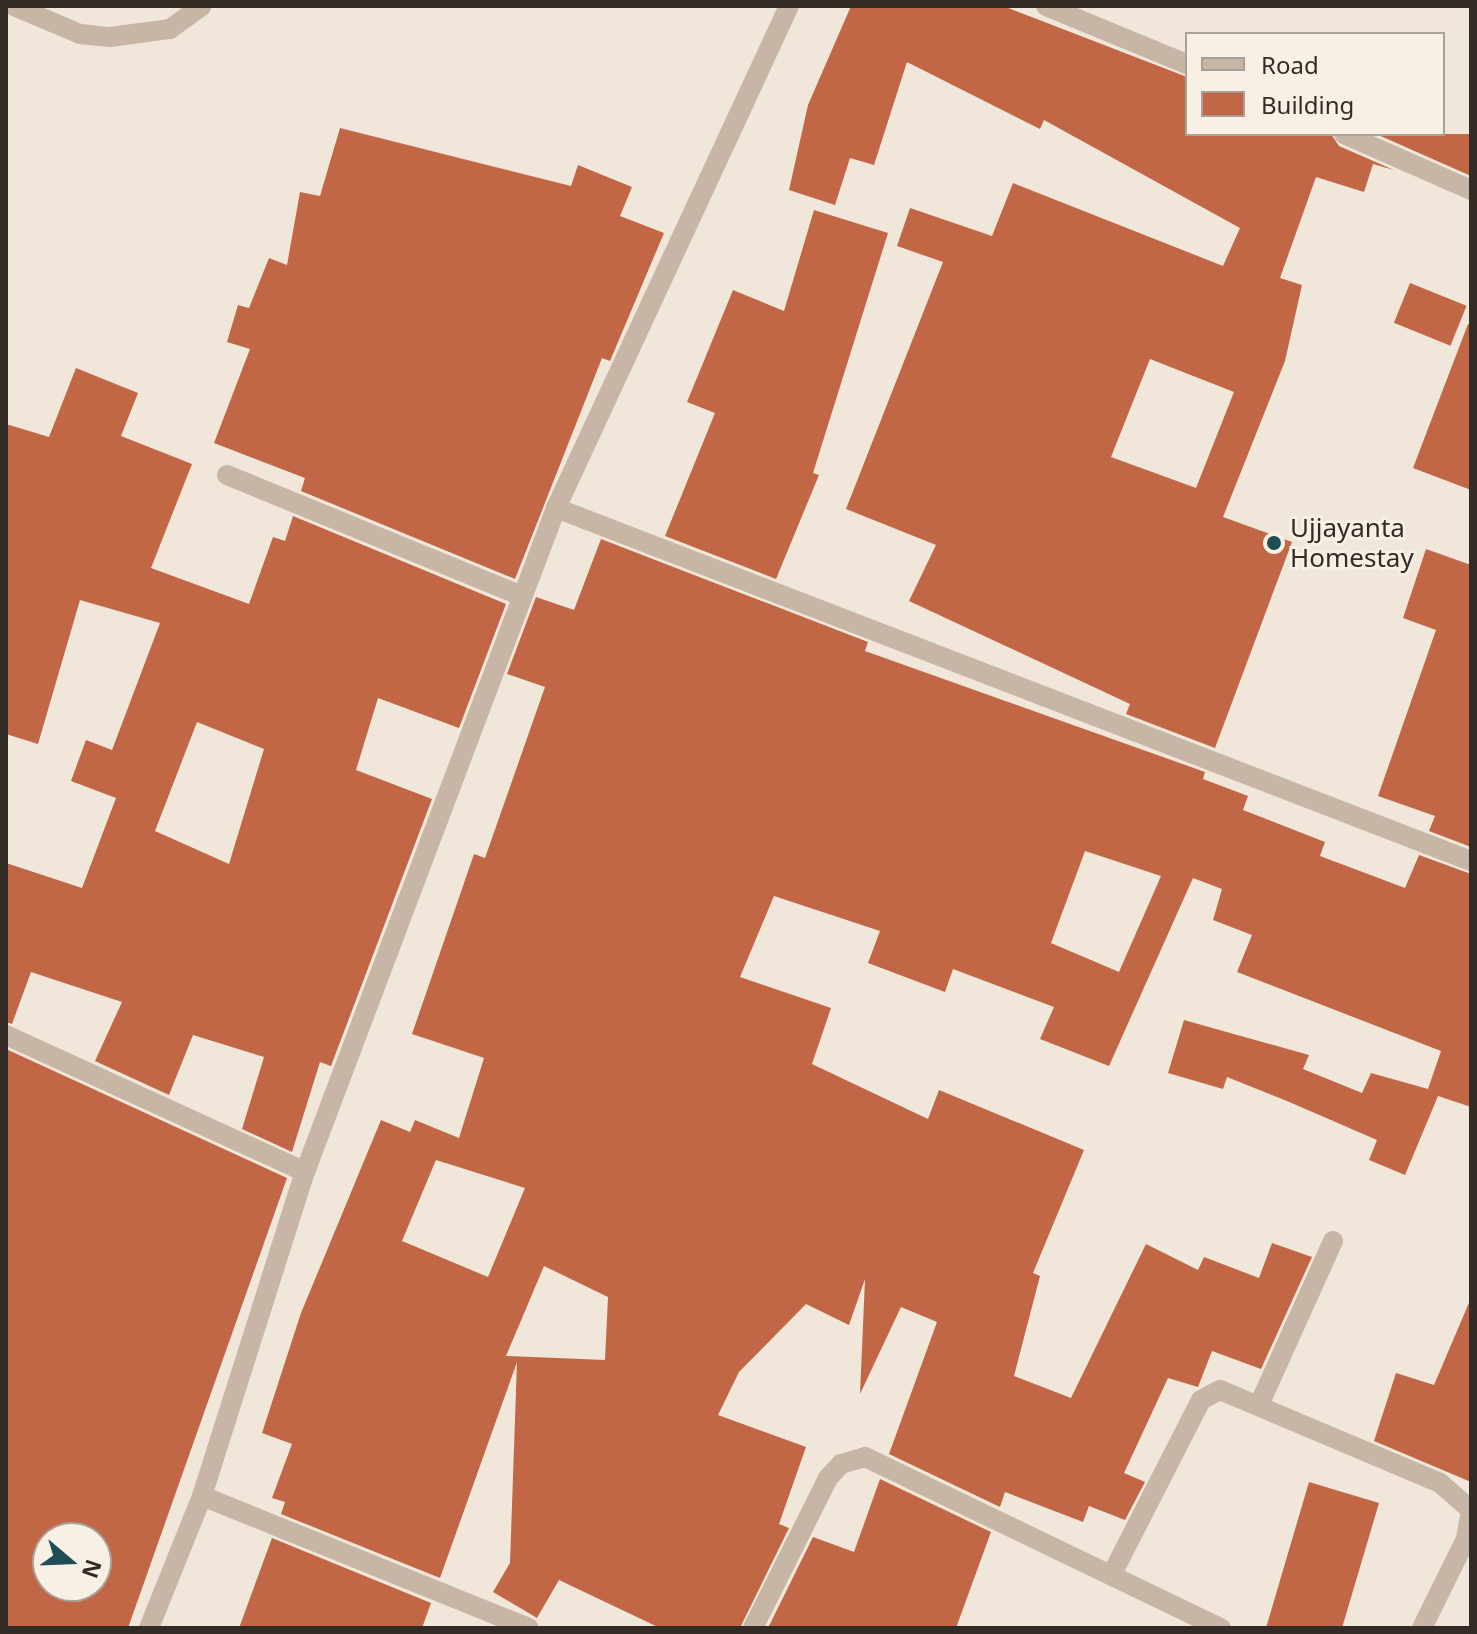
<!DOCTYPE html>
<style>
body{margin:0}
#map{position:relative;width:1477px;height:1634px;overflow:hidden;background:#f0e6d9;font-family:"Noto Sans",sans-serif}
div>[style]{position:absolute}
.building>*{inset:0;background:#c16745;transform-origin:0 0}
.minor>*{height:20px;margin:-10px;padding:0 10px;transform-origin:10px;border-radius:10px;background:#c7b6a5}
.dots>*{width:22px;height:22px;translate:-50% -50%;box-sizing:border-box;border:4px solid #f8f0e5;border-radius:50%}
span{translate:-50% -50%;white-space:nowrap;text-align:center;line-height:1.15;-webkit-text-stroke:6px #f8f0e5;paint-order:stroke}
.poi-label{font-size:26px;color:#332b26}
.left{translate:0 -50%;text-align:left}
.frame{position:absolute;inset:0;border:8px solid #332b26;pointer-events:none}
.legend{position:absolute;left:1185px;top:32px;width:260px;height:104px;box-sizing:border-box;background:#f8f0e5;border:2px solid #a9a199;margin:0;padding:10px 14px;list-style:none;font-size:24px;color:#332b26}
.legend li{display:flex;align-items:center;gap:16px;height:40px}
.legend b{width:40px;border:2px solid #a9a199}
.north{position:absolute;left:32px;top:1522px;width:80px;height:80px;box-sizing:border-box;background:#f8f0e5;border:2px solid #a9a199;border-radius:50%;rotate:109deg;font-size:22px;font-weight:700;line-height:32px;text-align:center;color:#332b26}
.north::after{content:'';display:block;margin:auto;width:28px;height:36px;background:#1e4e53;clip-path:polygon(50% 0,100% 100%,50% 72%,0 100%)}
</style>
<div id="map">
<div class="building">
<div style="clip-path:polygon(evenodd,851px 6px,1003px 6px,1187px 77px,1187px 134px,1331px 134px,1339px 146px,1394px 170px,1373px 164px,1364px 192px,1316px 177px,1280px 278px,1302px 285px,1285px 361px,1223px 517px,1292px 542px,1215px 748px,1126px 714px,1130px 704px,909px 601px,936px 545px,846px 509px,943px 262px,897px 246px,910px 208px,992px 236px,1013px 183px,1223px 266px,1240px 228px,1044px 120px,1040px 129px,907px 62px,874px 165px,850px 158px,835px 205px,789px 190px,808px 105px,851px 6px,1150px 359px,1234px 392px,1196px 488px,1111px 457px,1150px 359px)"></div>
<div style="clip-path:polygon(340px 128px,571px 186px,578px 165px,632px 187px,620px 216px,664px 233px,610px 361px,602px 358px,515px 579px,301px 491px,305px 478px,214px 443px,250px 349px,227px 342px,238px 305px,249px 308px,269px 258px,287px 265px,300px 192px,320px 196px)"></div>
<div style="clip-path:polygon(1376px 134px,1471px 134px,1471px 176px)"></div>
<div style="clip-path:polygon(814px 210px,888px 233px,813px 473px,819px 475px,776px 579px,665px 536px,715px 413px,687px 402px,733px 290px,784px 311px)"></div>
<div style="left:1410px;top:283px;width:61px;height:43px;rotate:22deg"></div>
<div style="clip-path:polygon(1468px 324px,1471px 325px,1471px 490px,1413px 468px)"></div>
<div style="clip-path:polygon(evenodd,76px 368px,138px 393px,121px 436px,192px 464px,151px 568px,249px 604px,273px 537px,285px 541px,293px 516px,506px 604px,459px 728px,378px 698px,356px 770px,432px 799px,331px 1066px,320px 1062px,292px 1152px,242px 1129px,264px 1057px,193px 1035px,169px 1095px,95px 1061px,122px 1002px,31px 972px,12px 1024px,6px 1022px,6px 863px,82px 888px,116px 798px,71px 781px,86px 740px,112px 750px,160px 623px,80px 600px,38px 744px,6px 734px,6px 424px,49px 437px,76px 368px,197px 722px,264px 749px,229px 864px,155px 831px,197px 722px)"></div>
<div style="clip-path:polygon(evenodd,601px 539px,868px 642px,865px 651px,1205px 772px,1203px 779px,1248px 796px,1243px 810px,1325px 842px,1320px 856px,1405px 888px,1419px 855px,1471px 874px,1471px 1107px,1438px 1096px,1405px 1175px,1369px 1160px,1377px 1140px,1287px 1101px,1227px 1077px,1223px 1089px,1168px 1073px,1184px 1020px,1309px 1055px,1303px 1069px,1362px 1093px,1371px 1073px,1428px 1089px,1441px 1051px,1237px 972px,1252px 935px,1213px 920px,1222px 889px,1193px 878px,1109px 1066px,1040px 1039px,1054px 1007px,953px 969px,945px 992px,868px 963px,880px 931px,774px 896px,740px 977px,831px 1008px,812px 1064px,928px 1119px,939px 1090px,1084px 1150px,1033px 1273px,1040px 1276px,1014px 1376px,1071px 1398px,1146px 1244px,1198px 1270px,1204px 1257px,1259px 1278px,1272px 1243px,1312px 1257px,1261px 1369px,1212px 1351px,1198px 1387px,1168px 1378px,1124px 1473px,1145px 1482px,1125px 1520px,1089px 1506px,1083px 1522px,1005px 1492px,1000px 1507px,889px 1454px,937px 1322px,901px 1307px,860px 1394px,865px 1279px,849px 1325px,806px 1304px,739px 1372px,718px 1415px,806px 1447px,779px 1524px,789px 1528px,740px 1628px,660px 1628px,559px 1580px,537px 1618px,493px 1592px,510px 1563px,517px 1362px,440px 1578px,281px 1514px,285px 1502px,272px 1498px,292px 1444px,262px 1433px,301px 1313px,381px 1120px,410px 1132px,415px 1120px,459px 1138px,484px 1058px,412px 1034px,474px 854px,485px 858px,545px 687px,507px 674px,536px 597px,574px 610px,601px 539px,1085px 851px,1161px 876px,1119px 972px,1051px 943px,1085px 851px,601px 539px,436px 1160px,525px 1188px,488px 1277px,402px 1241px,436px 1160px,601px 539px,544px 1266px,608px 1297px,605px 1360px,506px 1356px,544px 1266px)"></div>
<div style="clip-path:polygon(1426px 549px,1471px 565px,1471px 847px,1429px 831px,1435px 816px,1378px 796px,1436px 630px,1403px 618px)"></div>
<div style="clip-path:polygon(evenodd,6px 1049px,287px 1178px,128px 1628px,6px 1628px,6px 1049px,48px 1538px,96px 1538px,96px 1586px,48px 1586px,48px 1538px)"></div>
<div style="clip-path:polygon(1471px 1298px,1471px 1482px,1374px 1441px,1396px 1373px,1434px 1385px)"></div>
<div style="clip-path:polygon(880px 1479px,991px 1532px,956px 1628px,768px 1628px,813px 1537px,854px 1552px)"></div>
<div style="clip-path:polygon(1309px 1482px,1379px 1503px,1342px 1628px,1266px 1628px)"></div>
<div style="clip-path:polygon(272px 1538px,431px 1603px,422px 1628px,239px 1628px)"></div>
</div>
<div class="minor">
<div style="left:14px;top:6px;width:72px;rotate:23deg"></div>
<div style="left:80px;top:34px;width:30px;rotate:6deg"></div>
<div style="left:110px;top:37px;width:61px;rotate:-7.6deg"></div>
<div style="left:170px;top:29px;width:39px;rotate:-36deg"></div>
<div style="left:1046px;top:6px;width:152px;rotate:22.4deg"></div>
<div style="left:1344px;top:134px;width:139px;rotate:23.8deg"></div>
<div style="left:227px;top:475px;width:319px;rotate:22.3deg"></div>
<div style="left:556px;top:508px;width:981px;rotate:21.1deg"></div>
<div style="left:6px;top:1035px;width:329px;rotate:24.6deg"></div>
<div style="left:1259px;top:1405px;width:180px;rotate:-65.7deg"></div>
<div style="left:202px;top:1496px;width:352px;rotate:22deg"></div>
<div style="left:1112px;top:1574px;width:195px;rotate:-62.9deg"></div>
<div style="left:1201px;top:1400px;width:21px;rotate:-28deg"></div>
<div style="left:1220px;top:1390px;width:239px;rotate:22.9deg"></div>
<div style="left:1440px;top:1483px;width:41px;rotate:41.1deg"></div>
<div style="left:149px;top:1628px;width:142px;rotate:-68.1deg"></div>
<div style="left:202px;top:1496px;width:340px;rotate:-72.4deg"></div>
<div style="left:305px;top:1172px;width:710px;rotate:-69.29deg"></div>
<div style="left:556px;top:508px;width:553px;rotate:-65.1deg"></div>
<div style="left:753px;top:1628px;width:168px;rotate:-63.4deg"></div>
<div style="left:828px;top:1478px;width:19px;rotate:-47deg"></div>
<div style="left:841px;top:1464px;width:25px;rotate:-16deg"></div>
<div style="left:865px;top:1457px;width:395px;rotate:25.7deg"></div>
<div style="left:1422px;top:1628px;width:99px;rotate:-63.7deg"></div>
<div style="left:1466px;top:1539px;width:28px;rotate:-80deg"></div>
</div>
<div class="dots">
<div style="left:1274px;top:543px;background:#1e4e53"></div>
</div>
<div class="poi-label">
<span class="left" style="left:1290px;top:543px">Ujjayanta<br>Homestay</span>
</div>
<div class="frame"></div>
<ul class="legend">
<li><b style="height:10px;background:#c7b6a5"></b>Road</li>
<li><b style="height:22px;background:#c16745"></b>Building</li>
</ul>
<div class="north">N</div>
</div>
